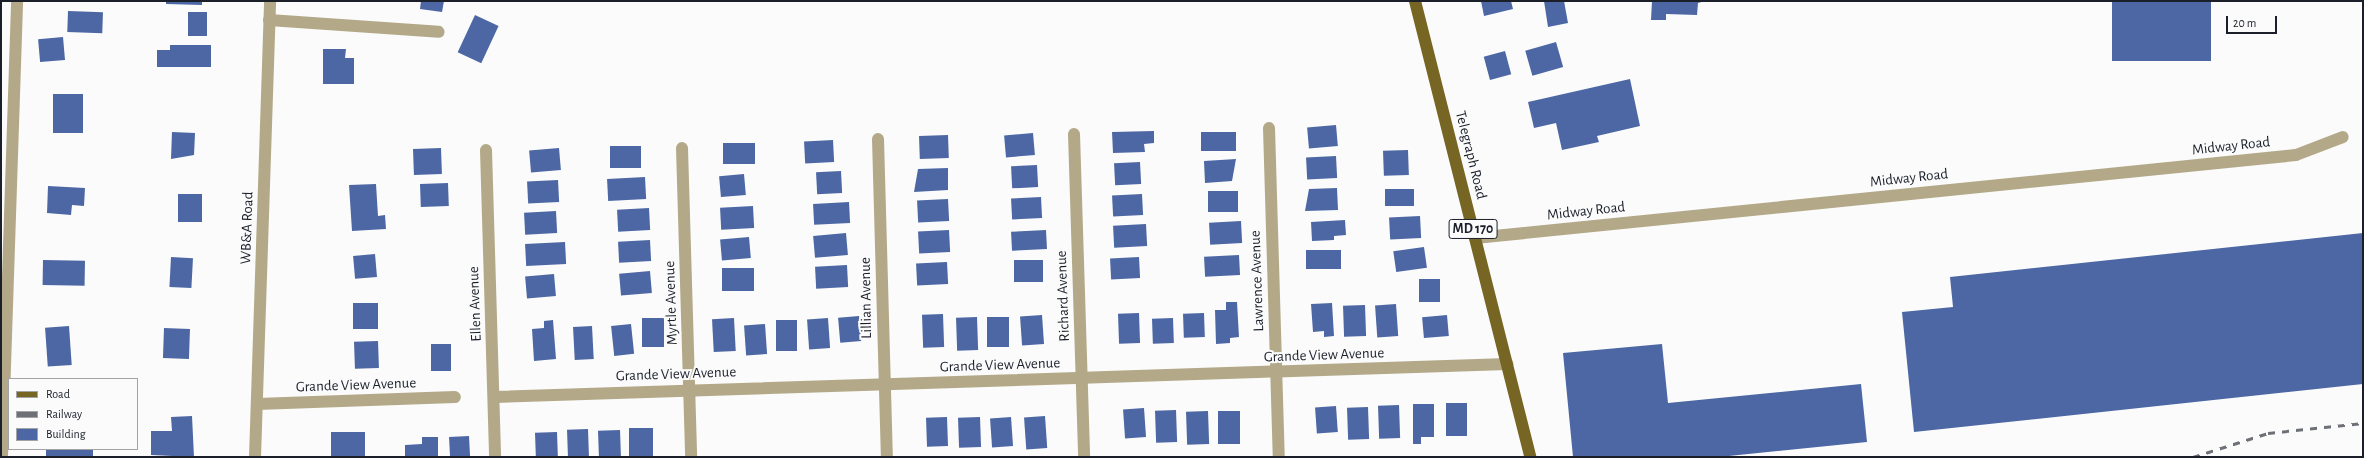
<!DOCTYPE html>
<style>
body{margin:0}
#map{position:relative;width:2364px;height:458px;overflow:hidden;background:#fbfbfb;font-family:"Alegreya Sans",sans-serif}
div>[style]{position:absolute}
.building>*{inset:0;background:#4c67a4;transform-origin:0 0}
.minor>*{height:12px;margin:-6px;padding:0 6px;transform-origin:6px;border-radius:6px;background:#b3a989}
.major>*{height:12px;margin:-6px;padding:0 6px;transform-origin:6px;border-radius:6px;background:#776524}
.rail>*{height:3px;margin-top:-1.5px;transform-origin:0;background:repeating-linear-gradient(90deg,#6d7077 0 7px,transparent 0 14px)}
span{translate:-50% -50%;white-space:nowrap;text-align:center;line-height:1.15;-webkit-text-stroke:4px #fbfbfb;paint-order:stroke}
.shield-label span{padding:1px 3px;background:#fbfbfb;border:1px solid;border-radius:3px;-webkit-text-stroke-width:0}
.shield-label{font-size:14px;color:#1a1f2a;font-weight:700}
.street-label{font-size:15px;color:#1a1f2a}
.frame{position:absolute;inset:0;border:2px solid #1a1f2a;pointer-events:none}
.legend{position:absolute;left:8px;top:378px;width:130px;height:72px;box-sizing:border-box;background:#fbfbfb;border:1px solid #a1a3a7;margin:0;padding:5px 7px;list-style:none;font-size:12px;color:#1a1f2a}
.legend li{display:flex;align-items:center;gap:8px;height:20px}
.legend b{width:20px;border:1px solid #a1a3a7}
.scale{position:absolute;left:2226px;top:16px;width:51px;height:18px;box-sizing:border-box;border:2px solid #1a1f2a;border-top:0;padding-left:5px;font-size:12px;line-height:14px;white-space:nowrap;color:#1a1f2a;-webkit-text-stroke:3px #fbfbfb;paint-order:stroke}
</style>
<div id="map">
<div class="building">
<div style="clip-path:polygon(166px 1px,202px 1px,202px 5px,166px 4px)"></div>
<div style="clip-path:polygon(421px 1px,444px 1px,442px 12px,420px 9px)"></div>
<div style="clip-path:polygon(1481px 1px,1511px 1px,1513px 9px,1484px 16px)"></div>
<div style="clip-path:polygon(1544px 1px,1564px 1px,1568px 23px,1548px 27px)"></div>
<div style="clip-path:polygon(1652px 1px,1705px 1px,1698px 3px,1697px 15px,1666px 14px,1666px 20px,1651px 20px)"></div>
<div style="left:2112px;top:1px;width:99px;height:60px"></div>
<div style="left:68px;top:11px;width:35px;height:21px;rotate:2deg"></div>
<div style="left:188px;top:12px;width:19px;height:24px"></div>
<div style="left:475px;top:15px;width:26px;height:41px;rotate:25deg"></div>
<div style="left:63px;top:37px;width:23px;height:25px;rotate:85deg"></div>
<div style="left:1556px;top:42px;width:26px;height:32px;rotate:74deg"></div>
<div style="clip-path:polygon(170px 45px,211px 45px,211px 67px,157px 67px,157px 50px,170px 50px)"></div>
<div style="clip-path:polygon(323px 49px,346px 49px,345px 58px,354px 58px,354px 84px,323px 84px)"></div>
<div style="left:1505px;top:51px;width:24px;height:22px;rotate:75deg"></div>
<div style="clip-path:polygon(1630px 79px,1640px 126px,1597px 136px,1599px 142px,1562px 150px,1556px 123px,1534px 128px,1528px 102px)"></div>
<div style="left:53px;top:94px;width:30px;height:39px"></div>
<div style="left:1336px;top:125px;width:21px;height:29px;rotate:85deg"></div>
<div style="clip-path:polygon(1154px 131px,1154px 143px,1144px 144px,1145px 152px,1113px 153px,1112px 132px)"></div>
<div style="clip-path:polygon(172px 132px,195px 133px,194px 155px,171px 159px)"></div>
<div style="left:1201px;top:132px;width:35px;height:19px"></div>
<div style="left:1033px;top:133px;width:22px;height:29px;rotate:85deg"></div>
<div style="left:948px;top:135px;width:23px;height:29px;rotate:88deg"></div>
<div style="left:833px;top:140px;width:22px;height:29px;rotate:87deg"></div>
<div style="left:755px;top:143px;width:21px;height:32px;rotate:90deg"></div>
<div style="left:641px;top:146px;width:22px;height:31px;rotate:90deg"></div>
<div style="left:441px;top:148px;width:26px;height:28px;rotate:88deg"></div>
<div style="left:559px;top:148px;width:22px;height:30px;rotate:85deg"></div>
<div style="left:1408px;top:150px;width:25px;height:25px;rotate:88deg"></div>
<div style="left:1336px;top:156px;width:22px;height:30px;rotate:87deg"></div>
<div style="clip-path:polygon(1236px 159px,1232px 181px,1205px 183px,1204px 161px)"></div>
<div style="left:1140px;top:162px;width:22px;height:26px;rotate:87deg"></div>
<div style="left:1037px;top:165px;width:22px;height:26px;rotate:87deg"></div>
<div style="clip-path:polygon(948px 168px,948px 190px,914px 192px,918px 169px)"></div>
<div style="left:841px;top:171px;width:22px;height:25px;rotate:87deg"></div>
<div style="left:744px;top:174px;width:21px;height:25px;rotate:85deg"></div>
<div style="left:645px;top:177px;width:22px;height:38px;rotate:87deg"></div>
<div style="left:558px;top:180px;width:22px;height:31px;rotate:87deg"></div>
<div style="left:448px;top:183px;width:23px;height:28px;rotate:88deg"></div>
<div style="clip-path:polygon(376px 184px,378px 216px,385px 215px,386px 229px,352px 231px,349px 185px)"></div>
<div style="clip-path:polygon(48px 186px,85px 188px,84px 206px,72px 205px,71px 215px,47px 213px)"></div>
<div style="clip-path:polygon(1337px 188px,1338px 210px,1305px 211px,1309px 189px)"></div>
<div style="left:1414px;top:189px;width:17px;height:29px;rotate:90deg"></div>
<div style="left:1238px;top:191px;width:21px;height:30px;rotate:90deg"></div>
<div style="left:178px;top:194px;width:24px;height:28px"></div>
<div style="left:1142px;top:194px;width:21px;height:30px;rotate:87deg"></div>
<div style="left:1041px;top:197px;width:21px;height:30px;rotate:87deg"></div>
<div style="left:948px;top:199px;width:22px;height:31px;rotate:87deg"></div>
<div style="left:849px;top:202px;width:21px;height:36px;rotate:87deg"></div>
<div style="left:753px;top:206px;width:22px;height:33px;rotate:87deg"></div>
<div style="left:649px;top:208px;width:22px;height:32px;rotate:87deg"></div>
<div style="left:556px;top:211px;width:22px;height:32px;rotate:87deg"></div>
<div style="left:1420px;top:216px;width:22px;height:31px;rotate:87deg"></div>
<div style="clip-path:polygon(1345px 220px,1346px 235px,1334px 236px,1334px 240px,1312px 241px,1311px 222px)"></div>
<div style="left:1241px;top:221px;width:22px;height:32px;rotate:87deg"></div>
<div style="left:1146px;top:224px;width:22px;height:33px;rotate:87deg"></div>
<div style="left:949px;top:230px;width:22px;height:31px;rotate:87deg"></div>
<div style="left:1046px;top:230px;width:19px;height:35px;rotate:87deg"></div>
<div style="left:846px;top:233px;width:22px;height:33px;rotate:85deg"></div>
<div style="clip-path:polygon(2363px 233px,2363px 384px,1914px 432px,1902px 312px,1953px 307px,1950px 277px)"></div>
<div style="left:749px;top:237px;width:21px;height:29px;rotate:85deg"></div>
<div style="left:650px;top:240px;width:21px;height:32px;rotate:87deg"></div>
<div style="left:565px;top:242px;width:22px;height:40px;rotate:87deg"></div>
<div style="left:1424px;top:247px;width:21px;height:31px;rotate:82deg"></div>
<div style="left:1341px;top:250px;width:19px;height:35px;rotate:90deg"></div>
<div style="left:375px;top:254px;width:23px;height:22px;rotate:85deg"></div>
<div style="left:1239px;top:255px;width:20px;height:35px;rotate:87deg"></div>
<div style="left:171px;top:257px;width:22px;height:30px;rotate:3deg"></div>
<div style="left:1139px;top:257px;width:21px;height:29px;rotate:87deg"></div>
<div style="left:43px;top:260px;width:42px;height:25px;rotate:1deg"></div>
<div style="left:1014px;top:260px;width:29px;height:22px"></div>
<div style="left:947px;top:262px;width:22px;height:31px;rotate:87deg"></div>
<div style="left:847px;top:265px;width:22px;height:32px;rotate:87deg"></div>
<div style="left:722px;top:268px;width:32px;height:23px"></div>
<div style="left:650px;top:271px;width:22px;height:31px;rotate:85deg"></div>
<div style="left:554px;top:274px;width:22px;height:29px;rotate:85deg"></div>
<div style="left:1419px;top:279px;width:21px;height:23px"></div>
<div style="clip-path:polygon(1226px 302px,1237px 302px,1239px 337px,1230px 338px,1230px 343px,1216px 344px,1215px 310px,1226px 310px)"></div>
<div style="left:378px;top:303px;width:26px;height:25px;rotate:90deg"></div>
<div style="clip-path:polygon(1332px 303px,1334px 336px,1324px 337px,1324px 331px,1313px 332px,1311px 304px)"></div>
<div style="left:1396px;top:304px;width:32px;height:21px;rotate:86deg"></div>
<div style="left:1365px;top:305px;width:31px;height:22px;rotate:88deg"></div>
<div style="left:1139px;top:313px;width:30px;height:21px;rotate:88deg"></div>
<div style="left:1204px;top:313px;width:24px;height:21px;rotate:88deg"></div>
<div style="left:943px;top:314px;width:33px;height:21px;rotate:88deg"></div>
<div style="left:1042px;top:315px;width:29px;height:22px;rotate:86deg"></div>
<div style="left:1447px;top:315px;width:21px;height:25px;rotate:85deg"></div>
<div style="left:859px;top:316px;width:25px;height:21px;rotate:85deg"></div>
<div style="left:977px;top:317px;width:33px;height:21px;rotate:88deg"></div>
<div style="left:987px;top:317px;width:22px;height:30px"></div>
<div style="left:642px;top:318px;width:22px;height:29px"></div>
<div style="left:734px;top:318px;width:33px;height:22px;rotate:87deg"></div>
<div style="left:828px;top:318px;width:30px;height:21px;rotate:86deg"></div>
<div style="left:1173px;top:318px;width:25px;height:21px;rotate:88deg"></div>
<div style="clip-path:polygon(553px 320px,556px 359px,534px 361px,532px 329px,544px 328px,544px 321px)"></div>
<div style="left:776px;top:320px;width:21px;height:31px"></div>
<div style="left:631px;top:324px;width:30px;height:20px;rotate:84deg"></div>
<div style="left:765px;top:324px;width:30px;height:21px;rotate:86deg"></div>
<div style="left:69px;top:326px;width:39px;height:24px;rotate:86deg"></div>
<div style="left:592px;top:326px;width:33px;height:19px;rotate:87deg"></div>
<div style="left:164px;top:328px;width:26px;height:30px;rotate:2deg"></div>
<div style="left:378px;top:341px;width:27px;height:24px;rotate:88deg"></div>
<div style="left:431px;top:344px;width:20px;height:27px"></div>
<div style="clip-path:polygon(1662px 344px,1668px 403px,1861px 384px,1867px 442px,1719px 457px,1573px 457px,1563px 353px)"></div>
<div style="left:1446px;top:403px;width:21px;height:33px"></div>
<div style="clip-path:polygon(1413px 404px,1434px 404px,1434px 437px,1421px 437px,1421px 444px,1413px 444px)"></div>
<div style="left:1399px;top:405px;width:33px;height:21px;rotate:88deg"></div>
<div style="left:1336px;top:406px;width:26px;height:21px;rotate:86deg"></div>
<div style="left:1368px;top:407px;width:32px;height:21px;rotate:88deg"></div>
<div style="left:1144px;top:408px;width:29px;height:21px;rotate:86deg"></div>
<div style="left:1176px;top:410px;width:32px;height:21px;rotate:88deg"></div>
<div style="left:1208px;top:411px;width:33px;height:22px;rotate:88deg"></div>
<div style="left:1218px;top:411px;width:22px;height:33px"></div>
<div style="clip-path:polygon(192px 416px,194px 457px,151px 455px,151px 431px,172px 431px,171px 417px)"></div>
<div style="left:1045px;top:416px;width:32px;height:21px;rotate:86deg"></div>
<div style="left:947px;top:417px;width:29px;height:21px;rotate:88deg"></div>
<div style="left:980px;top:417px;width:30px;height:22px;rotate:88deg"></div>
<div style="left:1011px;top:417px;width:29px;height:21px;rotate:86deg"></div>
<div style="left:629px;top:428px;width:24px;height:29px"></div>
<div style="left:588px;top:429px;width:28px;height:21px;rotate:88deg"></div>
<div style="left:620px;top:430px;width:27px;height:22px;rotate:88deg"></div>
<div style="left:331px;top:432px;width:34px;height:25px"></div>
<div style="left:557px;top:432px;width:25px;height:22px;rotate:88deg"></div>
<div style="left:469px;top:436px;width:21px;height:20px;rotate:87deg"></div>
<div style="clip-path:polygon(422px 437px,438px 437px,438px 457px,405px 457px,405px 445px,422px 444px)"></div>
<div style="left:93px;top:449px;width:8px;height:47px;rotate:90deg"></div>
</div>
<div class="minor">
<div style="left:269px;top:20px;width:170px;rotate:4deg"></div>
<div style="left:1269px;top:128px;width:329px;rotate:88.3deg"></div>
<div style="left:1074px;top:134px;width:323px;rotate:88.2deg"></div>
<div style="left:878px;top:139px;width:318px;rotate:88.4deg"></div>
<div style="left:682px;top:148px;width:309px;rotate:88.3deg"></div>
<div style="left:486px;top:150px;width:307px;rotate:88.3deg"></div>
<div style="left:1475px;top:238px;width:825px;rotate:-5.77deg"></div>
<div style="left:2296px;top:155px;width:50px;rotate:-21deg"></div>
<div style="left:494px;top:397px;width:1014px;rotate:-1.87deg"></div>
<div style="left:257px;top:404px;width:198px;rotate:-2deg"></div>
<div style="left:2px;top:457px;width:456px;rotate:-88.1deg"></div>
<div style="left:255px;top:457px;width:456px;rotate:-88.1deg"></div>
</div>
<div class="major">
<div style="left:1415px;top:1px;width:470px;rotate:75.8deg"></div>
</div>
<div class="rail">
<div style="left:2193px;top:457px;width:79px;rotate:-17.7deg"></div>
<div style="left:2268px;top:433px;width:96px;rotate:-6deg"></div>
</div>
<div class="shield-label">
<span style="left:1473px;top:229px">MD 170</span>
</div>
<div class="street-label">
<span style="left:2231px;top:146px;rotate:-6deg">Midway Road</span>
<span style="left:1471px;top:155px;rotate:76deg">Telegraph Road</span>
<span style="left:1909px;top:178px;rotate:-6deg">Midway Road</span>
<span style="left:1586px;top:211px;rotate:-6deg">Midway Road</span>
<span style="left:247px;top:228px;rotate:-88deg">WB&amp;A Road</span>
<span style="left:1257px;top:281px;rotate:-92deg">Lawrence Avenue</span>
<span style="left:1063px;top:296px;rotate:-92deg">Richard Avenue</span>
<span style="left:866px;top:298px;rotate:-91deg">Lillian Avenue</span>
<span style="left:671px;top:303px;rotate:-92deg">Myrtle Avenue</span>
<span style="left:475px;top:304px;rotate:-92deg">Ellen Avenue</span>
<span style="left:1324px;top:355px;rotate:-2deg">Grande View Avenue</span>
<span style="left:1000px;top:365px;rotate:-2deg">Grande View Avenue</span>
<span style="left:676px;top:374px;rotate:-2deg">Grande View Avenue</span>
<span style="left:356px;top:385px;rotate:-2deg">Grande View Avenue</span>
</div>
<div class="frame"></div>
<ul class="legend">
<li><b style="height:5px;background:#776524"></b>Road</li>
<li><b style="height:5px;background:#6d7077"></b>Railway</li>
<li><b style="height:11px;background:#4c67a4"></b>Building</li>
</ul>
<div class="scale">20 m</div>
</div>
